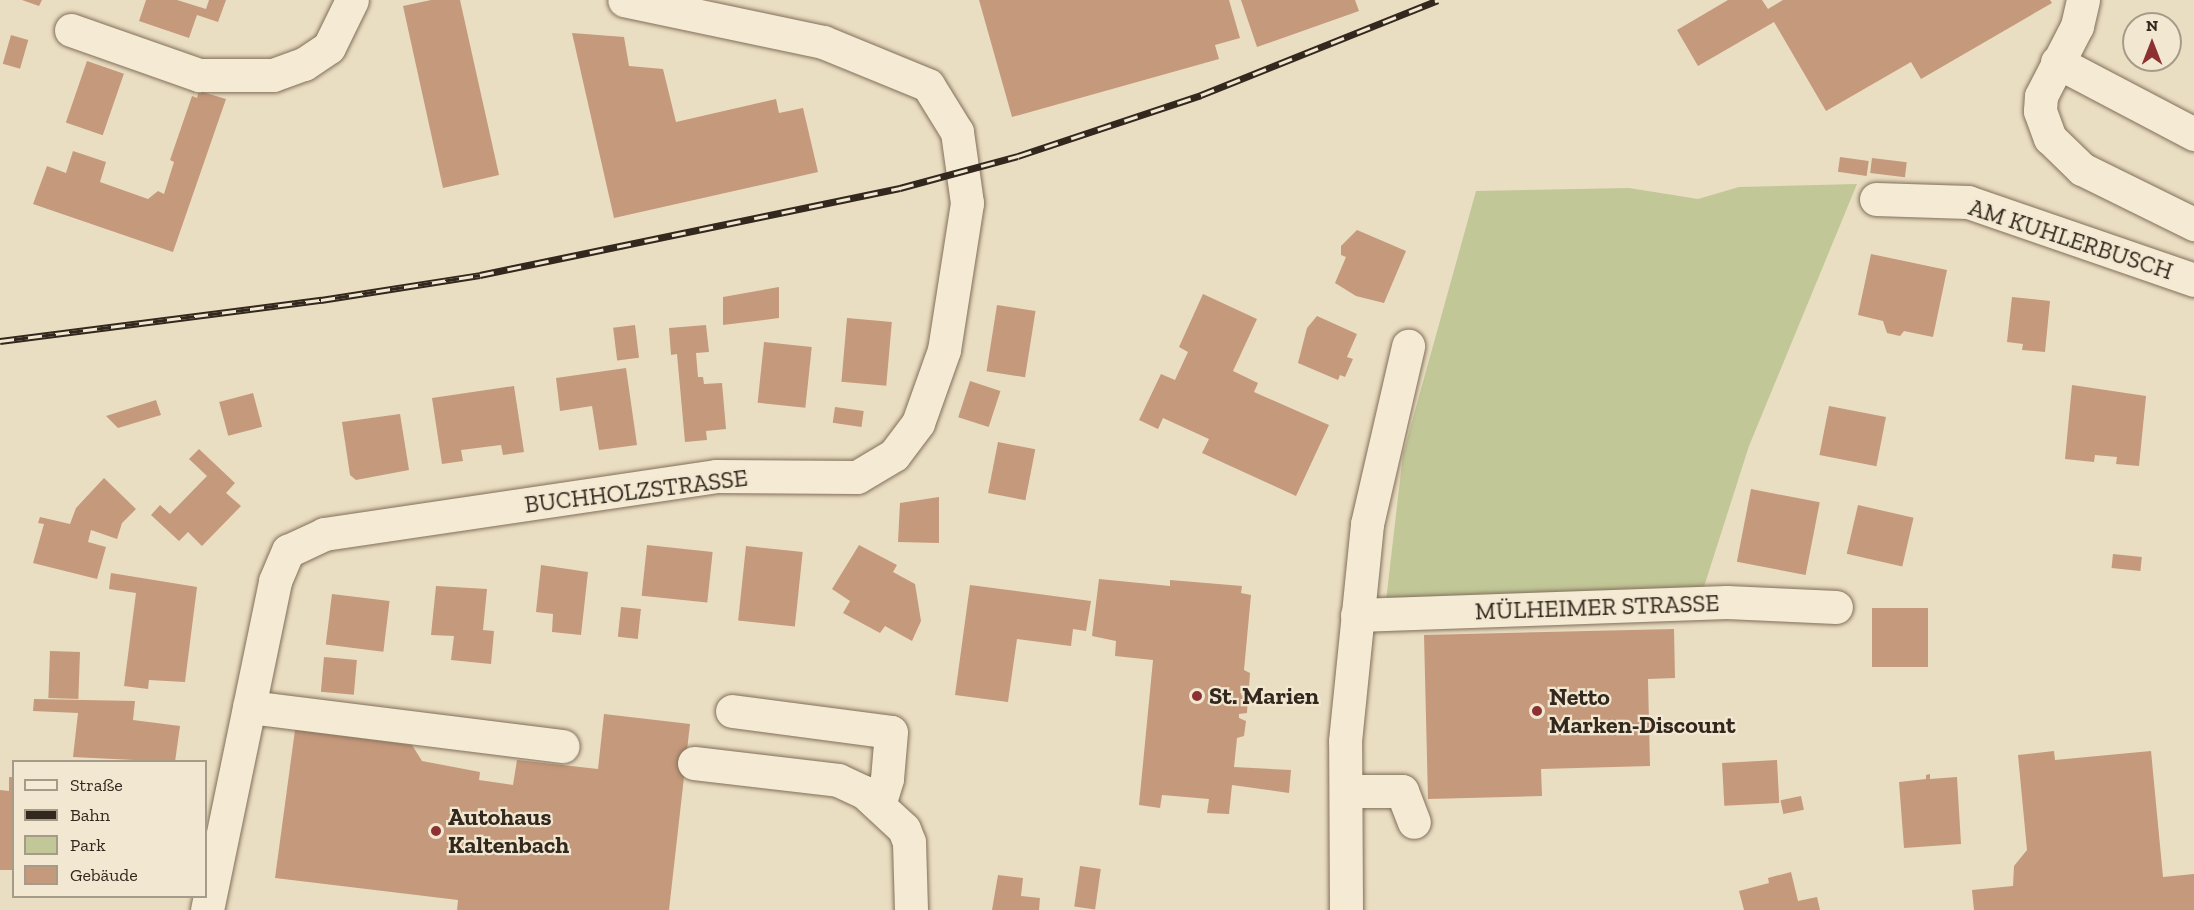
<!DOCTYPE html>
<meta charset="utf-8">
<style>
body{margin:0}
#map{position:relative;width:2194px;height:910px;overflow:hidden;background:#eadec2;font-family:"Zilla Slab",serif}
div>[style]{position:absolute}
.green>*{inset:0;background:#c1c797}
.building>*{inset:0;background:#c5997b;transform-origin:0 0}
.roads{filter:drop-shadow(0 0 2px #826f5b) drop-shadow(0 0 2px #826f5b)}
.minor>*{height:33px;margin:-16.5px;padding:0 16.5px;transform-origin:16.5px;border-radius:16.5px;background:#f5ebd4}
.rail>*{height:7px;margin-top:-3.5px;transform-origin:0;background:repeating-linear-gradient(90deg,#f2e8d1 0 14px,#33281e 0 28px);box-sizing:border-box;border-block:2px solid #33281e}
.dots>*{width:16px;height:16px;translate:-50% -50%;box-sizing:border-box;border:3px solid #f2e8d1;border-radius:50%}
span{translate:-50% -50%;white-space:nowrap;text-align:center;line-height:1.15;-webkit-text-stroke:4.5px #f2e8d1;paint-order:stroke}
.street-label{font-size:24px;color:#33281e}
.poi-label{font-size:24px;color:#33281e;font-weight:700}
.left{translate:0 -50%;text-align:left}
.legend{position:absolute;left:12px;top:760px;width:195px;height:138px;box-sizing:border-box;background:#f2e8d1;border:2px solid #a69b89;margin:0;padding:8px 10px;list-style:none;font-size:18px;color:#33281e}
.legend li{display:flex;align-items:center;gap:12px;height:30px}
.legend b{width:30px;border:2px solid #a69b89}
.north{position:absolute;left:2122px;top:12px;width:60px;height:60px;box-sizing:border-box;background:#f2e8d1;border:2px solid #a69b89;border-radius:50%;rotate:0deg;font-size:16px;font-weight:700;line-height:24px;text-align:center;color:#33281e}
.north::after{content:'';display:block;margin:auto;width:21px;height:27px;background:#8c3031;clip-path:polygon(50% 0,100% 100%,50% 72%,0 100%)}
</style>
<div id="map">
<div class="green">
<div style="clip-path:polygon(1857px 184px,1749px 446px,1702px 593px,1386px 601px,1403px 454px,1476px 191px,1629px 188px,1698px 199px,1739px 187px)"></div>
</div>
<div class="building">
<div style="clip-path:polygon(22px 0,42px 0,39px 6px)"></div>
<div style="clip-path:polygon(146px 0,177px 0,206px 9px,209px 0,226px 0,218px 22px,197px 15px,189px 38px,139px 21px)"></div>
<div style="clip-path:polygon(431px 0,460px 0,499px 175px,443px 188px,403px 6px)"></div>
<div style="clip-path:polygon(979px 0,1229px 0,1240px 38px,1215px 45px,1219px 59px,1012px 117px)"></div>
<div style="clip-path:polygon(1241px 0,1355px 0,1359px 11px,1257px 47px)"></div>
<div style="clip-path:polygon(1728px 0,1762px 0,1768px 9px,1783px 0,2050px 0,2052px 3px,1921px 79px,1911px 62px,1826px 111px,1774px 22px,1698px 66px,1677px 30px)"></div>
<div style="clip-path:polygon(572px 33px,624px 37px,629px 66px,663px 69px,676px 122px,776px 99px,779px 113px,803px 108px,818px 172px,614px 218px)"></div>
<div style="left:11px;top:35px;width:18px;height:30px;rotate:16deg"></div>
<div style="left:87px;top:61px;width:39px;height:65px;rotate:19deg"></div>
<div style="clip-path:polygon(199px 91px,226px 99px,173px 252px,33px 204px,47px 166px,66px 173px,73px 151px,106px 162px,100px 182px,148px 199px,158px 191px,164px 194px,174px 162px,170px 160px,192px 96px,197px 98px)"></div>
<div style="left:1840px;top:157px;width:29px;height:15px;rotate:8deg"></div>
<div style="left:1872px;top:158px;width:35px;height:15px;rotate:7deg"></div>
<div style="clip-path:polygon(1357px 230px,1406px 251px,1384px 303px,1356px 296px,1335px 283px,1346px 257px,1341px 255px,1341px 246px)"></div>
<div style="clip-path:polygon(1871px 254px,1947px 270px,1933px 337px,1904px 331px,1900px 336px,1887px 333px,1883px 321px,1858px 315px)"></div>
<div style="clip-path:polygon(779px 287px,779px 318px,723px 325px,723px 297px)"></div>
<div style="clip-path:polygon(1203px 294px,1257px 319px,1233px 371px,1258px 383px,1254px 392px,1329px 425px,1296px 496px,1202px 453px,1209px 439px,1163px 418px,1158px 429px,1139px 420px,1161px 374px,1175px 380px,1188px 352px,1179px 347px)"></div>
<div style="clip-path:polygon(2012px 297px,2050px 301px,2045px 352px,2022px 350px,2023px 344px,2007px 342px)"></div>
<div style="left:997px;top:305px;width:39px;height:67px;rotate:9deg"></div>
<div style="clip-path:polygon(1317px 316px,1357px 334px,1347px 357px,1353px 359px,1345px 377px,1340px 375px,1338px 380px,1298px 363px,1307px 328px)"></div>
<div style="left:847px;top:318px;width:45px;height:64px;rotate:5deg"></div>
<div style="left:635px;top:325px;width:33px;height:22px;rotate:83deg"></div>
<div style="clip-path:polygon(706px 325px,709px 352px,696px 353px,698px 377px,703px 377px,704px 384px,722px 383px,726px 429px,706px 431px,707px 440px,685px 442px,677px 354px,671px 355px,669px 328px)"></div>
<div style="left:764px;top:342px;width:48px;height:61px;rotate:6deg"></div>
<div style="clip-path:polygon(626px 368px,637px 445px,599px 450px,592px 406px,560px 411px,556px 378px)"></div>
<div style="left:970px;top:381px;width:32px;height:38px;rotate:18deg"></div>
<div style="clip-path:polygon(2072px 385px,2146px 396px,2139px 466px,2116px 464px,2117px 457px,2095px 455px,2094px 462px,2065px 459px)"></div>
<div style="clip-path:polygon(514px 386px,524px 452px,503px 455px,501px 445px,461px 450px,463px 461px,442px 464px,432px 398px)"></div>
<div style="left:253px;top:393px;width:35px;height:35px;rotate:75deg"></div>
<div style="clip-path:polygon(156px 400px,161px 415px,118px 428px,106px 416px)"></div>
<div style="left:1829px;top:406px;width:58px;height:50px;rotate:11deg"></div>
<div style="left:835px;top:407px;width:29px;height:16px;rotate:8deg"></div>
<div style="clip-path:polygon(400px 414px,409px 470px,356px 480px,350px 475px,342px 422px)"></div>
<div style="left:998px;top:442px;width:38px;height:52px;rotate:11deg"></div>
<div style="clip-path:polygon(199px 449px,235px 483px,226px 493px,241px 506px,202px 546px,188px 532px,179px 541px,151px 515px,160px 505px,170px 514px,207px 476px,189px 459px)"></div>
<div style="clip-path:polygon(104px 478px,136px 509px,122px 523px,117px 539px,91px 530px,88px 542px,106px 547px,97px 579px,33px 563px,44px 524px,38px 523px,40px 517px,70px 524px,76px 508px)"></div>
<div style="left:1751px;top:489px;width:70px;height:74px;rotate:11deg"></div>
<div style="clip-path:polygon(939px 497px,939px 543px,898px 542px,900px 503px)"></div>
<div style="left:1858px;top:505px;width:57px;height:50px;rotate:13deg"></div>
<div style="left:647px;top:545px;width:66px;height:51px;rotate:6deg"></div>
<div style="clip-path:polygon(859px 545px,897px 565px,893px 572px,915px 584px,921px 621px,912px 641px,885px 626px,880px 633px,843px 613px,850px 601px,832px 589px)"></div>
<div style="left:746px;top:546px;width:57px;height:75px;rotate:6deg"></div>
<div style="left:2113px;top:554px;width:29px;height:14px;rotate:6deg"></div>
<div style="clip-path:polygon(541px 565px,588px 572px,581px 635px,552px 632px,553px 614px,536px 612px)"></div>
<div style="clip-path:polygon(111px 573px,197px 587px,185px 682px,149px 680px,148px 689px,124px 686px,136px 593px,109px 589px)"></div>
<div style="clip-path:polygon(1099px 579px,1170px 586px,1170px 580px,1242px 586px,1241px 593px,1251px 595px,1244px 670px,1250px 673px,1249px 688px,1242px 689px,1241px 695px,1248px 697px,1247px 713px,1239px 714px,1239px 718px,1246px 721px,1244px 736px,1237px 738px,1234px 767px,1291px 770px,1289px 793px,1232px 785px,1229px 814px,1207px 813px,1209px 799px,1162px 795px,1160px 808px,1139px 805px,1153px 660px,1115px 656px,1116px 641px,1092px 636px)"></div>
<div style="clip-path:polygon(970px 585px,1091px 601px,1086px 631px,1073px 629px,1071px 646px,1017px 639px,1008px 702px,955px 695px)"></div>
<div style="clip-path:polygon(436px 586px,487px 589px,483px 630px,494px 631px,491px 664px,451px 660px,454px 636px,431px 635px)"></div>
<div style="left:332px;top:594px;width:58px;height:51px;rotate:7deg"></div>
<div style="left:621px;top:607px;width:20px;height:30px;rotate:6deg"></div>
<div style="left:1872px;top:608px;width:56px;height:59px"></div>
<div style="clip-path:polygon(1674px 629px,1675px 678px,1648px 679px,1650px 766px,1541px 769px,1542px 796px,1428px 799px,1424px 635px)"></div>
<div style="left:50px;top:651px;width:30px;height:47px;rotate:2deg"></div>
<div style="left:324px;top:657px;width:33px;height:35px;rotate:5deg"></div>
<div style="clip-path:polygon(34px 699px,135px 701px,133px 720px,180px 726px,175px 762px,73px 757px,78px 713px,33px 711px)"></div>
<div style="clip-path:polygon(604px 714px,690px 724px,669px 910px,457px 910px,458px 900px,275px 878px,295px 730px,412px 745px,422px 761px,480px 772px,479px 780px,513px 785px,517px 760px,598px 769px)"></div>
<div style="clip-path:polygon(2054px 751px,2055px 760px,2151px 751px,2163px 877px,2194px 874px,2194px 910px,1974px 910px,1972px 890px,2013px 886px,2014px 866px,2027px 850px,2018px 755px)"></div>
<div style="left:1777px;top:760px;width:43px;height:55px;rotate:87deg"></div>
<div style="clip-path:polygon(1930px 774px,1930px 779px,1957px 777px,1961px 844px,1904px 848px,1899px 782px,1926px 779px,1926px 775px)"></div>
<div style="clip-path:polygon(9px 777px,14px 777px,14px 870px,0 870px,0 790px,9px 791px)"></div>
<div style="left:1801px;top:796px;width:14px;height:21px;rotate:78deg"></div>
<div style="left:1080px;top:866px;width:21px;height:41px;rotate:8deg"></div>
<div style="clip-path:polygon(1791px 872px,1798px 901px,1817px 897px,1820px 910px,1744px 910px,1739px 891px,1769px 883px,1768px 878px)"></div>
<div style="clip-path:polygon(998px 875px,1023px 878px,1021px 896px,1040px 898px,1039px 910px,992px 910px)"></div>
</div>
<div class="roads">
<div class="minor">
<div style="left:2083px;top:0;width:27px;rotate:103deg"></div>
<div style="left:2077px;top:26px;width:79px;rotate:117.2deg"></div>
<div style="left:2041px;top:96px;width:15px;rotate:94deg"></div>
<div style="left:2040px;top:111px;width:29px;rotate:70deg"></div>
<div style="left:2050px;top:138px;width:45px;rotate:44.1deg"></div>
<div style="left:2082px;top:169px;width:125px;rotate:26.2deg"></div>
<div style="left:71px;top:30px;width:136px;rotate:19.4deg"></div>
<div style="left:199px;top:75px;width:74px"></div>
<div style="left:273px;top:75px;width:33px;rotate:-20deg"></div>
<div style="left:304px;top:64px;width:30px;rotate:-34deg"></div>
<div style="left:329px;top:47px;width:52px;rotate:-63.9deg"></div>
<div style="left:2057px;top:62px;width:155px;rotate:27.7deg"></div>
<div style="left:1876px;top:199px;width:92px;rotate:1.9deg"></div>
<div style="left:1968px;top:202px;width:239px;rotate:19deg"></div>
<div style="left:1357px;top:615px;width:370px;rotate:-2deg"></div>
<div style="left:1727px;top:602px;width:109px;rotate:2.6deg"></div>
<div style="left:249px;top:707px;width:316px;rotate:7.1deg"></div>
<div style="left:732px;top:711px;width:160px;rotate:7.5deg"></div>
<div style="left:891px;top:732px;width:47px;rotate:94.9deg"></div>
<div style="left:887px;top:779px;width:27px;rotate:107deg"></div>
<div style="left:694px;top:763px;width:145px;rotate:6.7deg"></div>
<div style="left:838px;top:780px;width:29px;rotate:25deg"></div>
<div style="left:864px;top:792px;width:54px;rotate:42.8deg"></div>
<div style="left:904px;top:829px;width:14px;rotate:69deg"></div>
<div style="left:909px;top:842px;width:68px;rotate:88.3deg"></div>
<div style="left:1346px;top:791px;width:56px"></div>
<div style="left:1402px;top:791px;width:33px;rotate:69deg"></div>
<div style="left:207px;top:910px;width:336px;rotate:-78.3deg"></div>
<div style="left:275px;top:581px;width:33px;rotate:-67deg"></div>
<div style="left:288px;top:551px;width:40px;rotate:-25deg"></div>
<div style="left:324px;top:534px;width:396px;rotate:-8.4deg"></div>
<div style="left:716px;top:476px;width:141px;rotate:0.4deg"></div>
<div style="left:857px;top:477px;width:43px;rotate:-30.7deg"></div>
<div style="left:894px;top:455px;width:40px;rotate:-53deg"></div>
<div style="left:918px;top:423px;width:77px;rotate:-70.4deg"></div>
<div style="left:944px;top:350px;width:149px;rotate:-81.1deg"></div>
<div style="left:967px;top:203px;width:72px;rotate:-98deg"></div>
<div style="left:957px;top:132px;width:55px;rotate:-121.7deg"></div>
<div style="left:928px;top:85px;width:113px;rotate:-157.7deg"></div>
<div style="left:823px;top:42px;width:203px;rotate:-168.1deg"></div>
<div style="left:1346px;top:910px;width:169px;rotate:-90.3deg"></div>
<div style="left:1345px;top:741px;width:218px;rotate:-84.2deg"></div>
<div style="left:1367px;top:524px;width:183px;rotate:-77deg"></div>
</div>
</div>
<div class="rail">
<div style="left:0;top:341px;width:324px;rotate:-7.3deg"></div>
<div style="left:321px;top:300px;width:161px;rotate:-8.9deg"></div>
<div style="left:480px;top:275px;width:429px;rotate:-11.7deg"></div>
<div style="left:900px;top:188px;width:122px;rotate:-15.2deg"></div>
<div style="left:1018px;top:156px;width:193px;rotate:-18.4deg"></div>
<div style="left:1201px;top:95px;width:255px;rotate:-21.8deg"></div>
</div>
<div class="dots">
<div style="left:1197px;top:696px;background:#8c3031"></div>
<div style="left:1537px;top:711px;background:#8c3031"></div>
<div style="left:436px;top:831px;background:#8c3031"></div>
</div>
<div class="street-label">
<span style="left:2071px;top:239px;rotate:18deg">AM KUHLERBUSCH</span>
<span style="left:636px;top:491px;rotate:-7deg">BUCHHOLZSTRASSE</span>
<span style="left:1597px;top:607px;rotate:-2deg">MÜLHEIMER STRASSE</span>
</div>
<div class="poi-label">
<span class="left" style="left:1209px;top:696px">St. Marien</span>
<span class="left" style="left:1549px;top:711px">Netto<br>Marken-Discount</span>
<span class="left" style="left:448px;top:831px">Autohaus<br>Kaltenbach</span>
</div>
<ul class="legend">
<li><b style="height:8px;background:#f5ebd4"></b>Straße</li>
<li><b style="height:8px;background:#33281e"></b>Bahn</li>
<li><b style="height:16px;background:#c1c797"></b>Park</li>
<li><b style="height:16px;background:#c5997b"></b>Gebäude</li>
</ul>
<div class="north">N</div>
</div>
